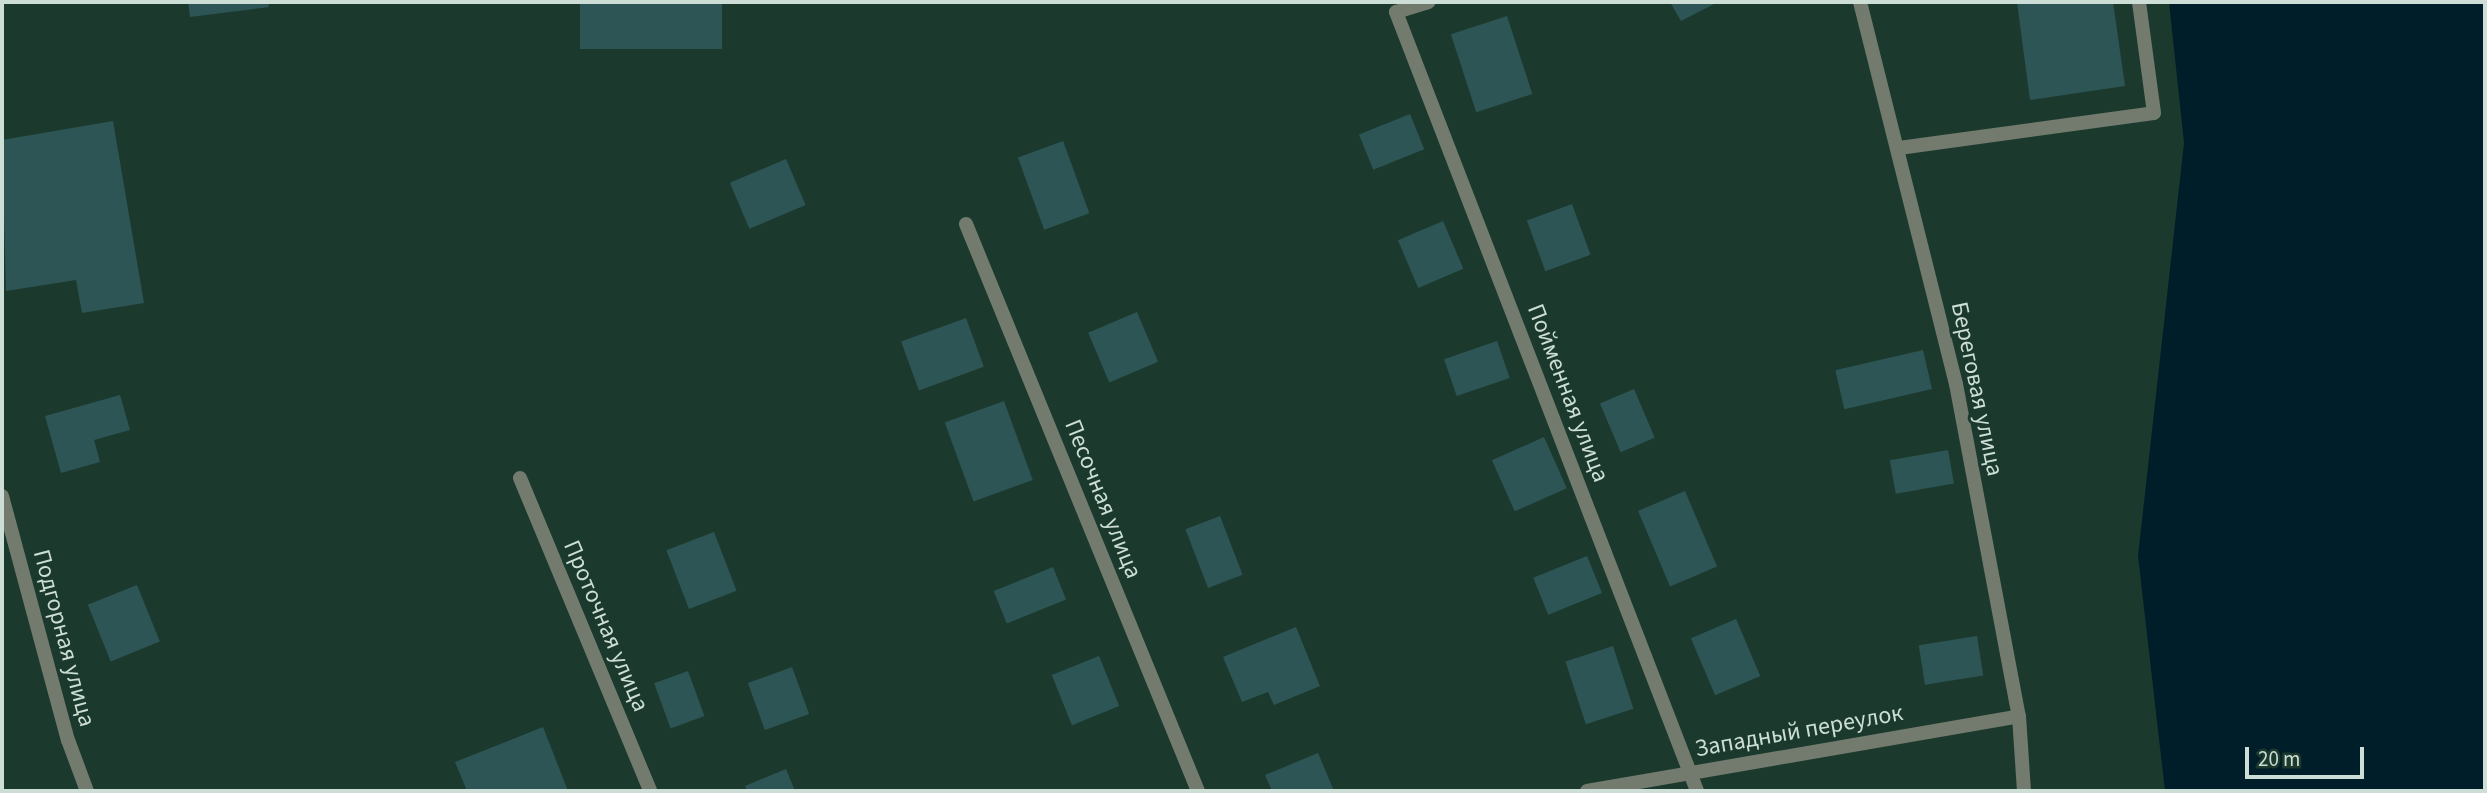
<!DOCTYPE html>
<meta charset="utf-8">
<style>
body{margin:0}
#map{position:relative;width:2487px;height:793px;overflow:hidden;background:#1b3a2d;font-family:"Source Sans 3",sans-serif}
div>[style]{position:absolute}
.water>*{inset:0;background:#001e29}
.building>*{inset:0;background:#2e5555;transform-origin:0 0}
.lane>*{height:14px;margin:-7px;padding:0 7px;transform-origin:7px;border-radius:7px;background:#737b6f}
.street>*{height:14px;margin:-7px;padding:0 7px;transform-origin:7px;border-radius:7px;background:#737b6f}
span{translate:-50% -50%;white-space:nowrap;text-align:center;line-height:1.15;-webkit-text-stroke:6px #1b3a2d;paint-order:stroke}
.street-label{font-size:24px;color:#ccded5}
.frame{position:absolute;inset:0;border:4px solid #ccded5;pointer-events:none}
.scale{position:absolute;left:2245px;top:747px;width:119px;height:32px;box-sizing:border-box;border:4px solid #ccded5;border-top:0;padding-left:9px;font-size:21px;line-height:24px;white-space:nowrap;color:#ccded5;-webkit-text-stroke:5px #1b3a2d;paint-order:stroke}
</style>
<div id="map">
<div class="water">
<div style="clip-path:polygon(2169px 2px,2485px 2px,2485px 791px,2165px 791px,2138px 556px,2184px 143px)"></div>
</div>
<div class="building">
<div style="clip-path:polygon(188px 2px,268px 2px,269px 7px,190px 17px)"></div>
<div style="left:580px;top:2px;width:142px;height:47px"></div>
<div style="clip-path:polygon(1670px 2px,1718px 2px,1681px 21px)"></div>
<div style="clip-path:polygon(2017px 2px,2113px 2px,2125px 86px,2030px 100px)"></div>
<div style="left:1507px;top:16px;width:82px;height:59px;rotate:72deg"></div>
<div style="left:1410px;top:114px;width:38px;height:55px;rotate:68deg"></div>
<div style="clip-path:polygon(113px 121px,144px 303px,82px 313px,76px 280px,6px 291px,2px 140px)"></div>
<div style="left:1063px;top:141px;width:77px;height:48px;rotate:70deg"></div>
<div style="left:786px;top:159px;width:50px;height:61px;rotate:67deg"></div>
<div style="left:1572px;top:204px;width:54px;height:48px;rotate:70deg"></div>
<div style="left:1443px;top:221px;width:52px;height:49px;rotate:67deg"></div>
<div style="left:1137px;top:312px;width:54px;height:53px;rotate:67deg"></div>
<div style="left:966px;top:318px;width:52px;height:69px;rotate:70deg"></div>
<div style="left:1497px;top:341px;width:39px;height:56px;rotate:71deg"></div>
<div style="left:1923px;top:350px;width:40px;height:90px;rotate:77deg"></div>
<div style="left:1634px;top:389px;width:53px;height:37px;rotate:67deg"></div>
<div style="clip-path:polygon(120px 395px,130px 430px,94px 440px,100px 462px,61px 473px,45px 416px)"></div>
<div style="left:1004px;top:401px;width:84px;height:63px;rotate:70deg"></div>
<div style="left:1544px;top:437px;width:56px;height:57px;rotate:66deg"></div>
<div style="left:1948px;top:450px;width:34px;height:59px;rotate:80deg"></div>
<div style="left:1685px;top:491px;width:82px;height:51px;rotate:67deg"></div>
<div style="left:1220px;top:516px;width:63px;height:37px;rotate:69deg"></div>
<div style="left:714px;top:532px;width:63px;height:51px;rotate:69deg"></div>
<div style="left:1587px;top:556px;width:40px;height:58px;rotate:68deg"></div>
<div style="left:1053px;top:567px;width:35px;height:64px;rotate:68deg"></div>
<div style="left:137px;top:585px;width:61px;height:53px;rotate:68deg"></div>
<div style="left:1736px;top:619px;width:62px;height:49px;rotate:67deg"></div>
<div style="clip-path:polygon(1296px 627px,1320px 686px,1274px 705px,1268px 692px,1242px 702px,1223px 657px)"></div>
<div style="left:1977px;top:636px;width:40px;height:59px;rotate:81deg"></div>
<div style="left:1613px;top:646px;width:66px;height:50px;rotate:72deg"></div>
<div style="left:1099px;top:656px;width:54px;height:51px;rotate:68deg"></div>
<div style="left:792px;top:667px;width:50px;height:47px;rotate:70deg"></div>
<div style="left:688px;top:671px;width:48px;height:36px;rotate:70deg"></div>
<div style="clip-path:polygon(543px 727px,568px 791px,467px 791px,455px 762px)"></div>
<div style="clip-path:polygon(1318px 753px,1334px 791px,1272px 791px,1265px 775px)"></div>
<div style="clip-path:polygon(786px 769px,795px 791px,747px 791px,745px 786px)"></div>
</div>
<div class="lane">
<div style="left:1396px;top:12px;width:34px;rotate:-17deg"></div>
<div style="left:1899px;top:148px;width:257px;rotate:-7.8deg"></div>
<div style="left:2154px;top:113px;width:112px;rotate:-97.7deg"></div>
</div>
<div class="street">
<div style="left:1860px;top:2px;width:394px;rotate:75.9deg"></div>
<div style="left:1956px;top:384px;width:338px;rotate:79.3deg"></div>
<div style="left:2019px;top:716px;width:75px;rotate:86.2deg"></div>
<div style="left:1396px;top:12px;width:835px;rotate:68.87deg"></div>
<div style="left:966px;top:224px;width:613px;rotate:67.75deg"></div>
<div style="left:520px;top:478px;width:339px;rotate:67.4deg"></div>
<div style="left:2px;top:496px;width:253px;rotate:74.9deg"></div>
<div style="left:68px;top:740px;width:54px;rotate:69.6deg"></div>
<div style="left:1587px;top:791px;width:438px;rotate:-9.8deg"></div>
</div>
<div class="street-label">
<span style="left:1977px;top:389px;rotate:78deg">Береговая улица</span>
<span style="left:1568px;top:393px;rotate:69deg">Пойменная улица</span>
<span style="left:1103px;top:499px;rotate:68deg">Песочная улица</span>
<span style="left:606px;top:626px;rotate:67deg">Проточная улица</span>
<span style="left:64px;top:638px;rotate:75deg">Подгорная улица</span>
<span style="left:1799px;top:731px;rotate:-10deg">Западный переулок</span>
</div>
<div class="frame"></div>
<div class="scale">20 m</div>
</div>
